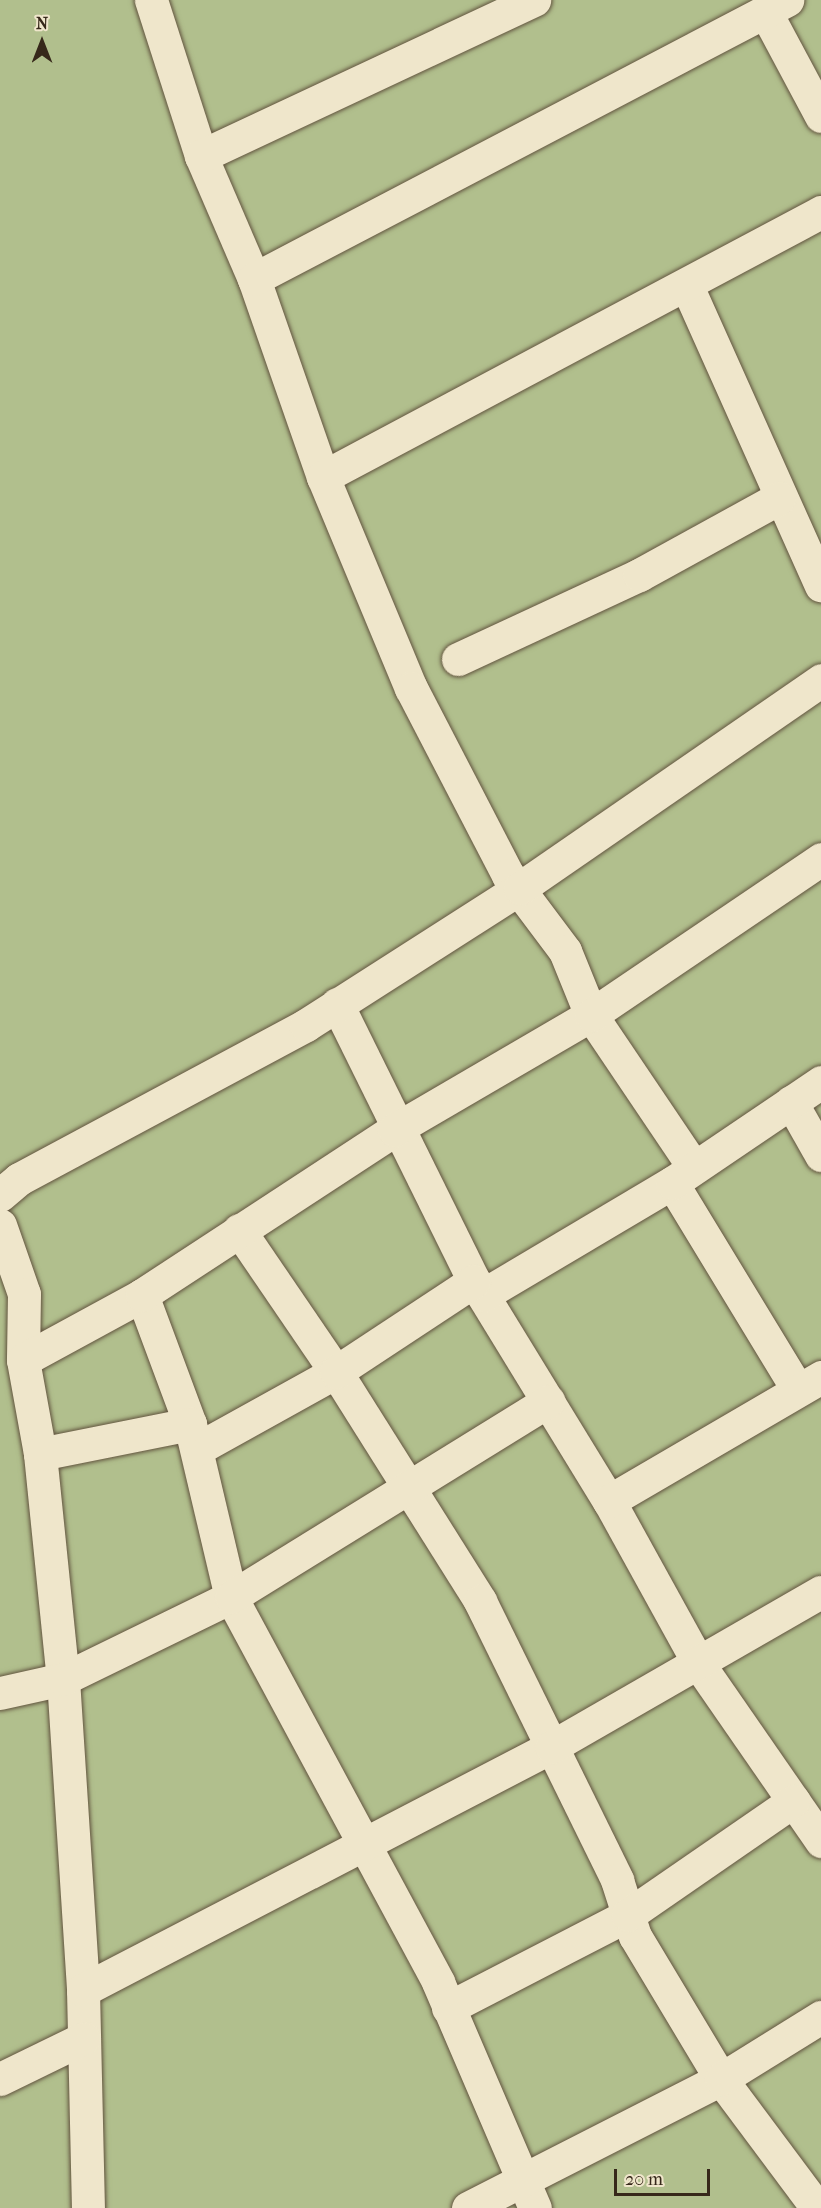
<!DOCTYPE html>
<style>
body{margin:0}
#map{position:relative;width:821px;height:2208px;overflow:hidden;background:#e6d8af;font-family:"IM FELL French Canon",serif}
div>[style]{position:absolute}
.green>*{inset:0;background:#b1bf8d;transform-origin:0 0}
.roads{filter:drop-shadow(0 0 2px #62543f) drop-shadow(0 0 2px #62543f)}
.minor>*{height:33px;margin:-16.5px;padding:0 16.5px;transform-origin:16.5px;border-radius:16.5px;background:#efe6cb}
span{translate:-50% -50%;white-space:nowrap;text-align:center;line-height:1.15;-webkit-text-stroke:6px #efe6cb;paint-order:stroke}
.north{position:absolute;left:12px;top:12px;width:60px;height:60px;-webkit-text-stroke:4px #efe6cb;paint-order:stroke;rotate:0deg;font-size:16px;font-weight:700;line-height:24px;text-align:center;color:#36281a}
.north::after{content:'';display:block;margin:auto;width:21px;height:27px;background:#36281a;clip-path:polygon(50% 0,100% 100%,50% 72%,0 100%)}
.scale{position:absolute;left:614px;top:2169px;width:96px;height:27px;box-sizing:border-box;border:3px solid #36281a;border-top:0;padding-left:8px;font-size:18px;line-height:21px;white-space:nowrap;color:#36281a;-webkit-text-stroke:4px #efe6cb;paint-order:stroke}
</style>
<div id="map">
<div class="green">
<div style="left:0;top:0;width:821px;height:2208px"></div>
</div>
<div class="roads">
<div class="minor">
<div style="left:151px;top:0;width:164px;rotate:72.2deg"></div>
<div style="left:201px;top:156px;width:134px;rotate:66.7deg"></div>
<div style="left:254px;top:279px;width:210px;rotate:70.8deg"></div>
<div style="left:323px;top:477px;width:229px;rotate:67.4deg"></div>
<div style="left:411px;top:688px;width:211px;rotate:62.6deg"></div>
<div style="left:508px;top:875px;width:95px;rotate:53.1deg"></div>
<div style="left:565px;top:951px;width:69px;rotate:67.9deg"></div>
<div style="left:591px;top:1015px;width:182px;rotate:56deg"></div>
<div style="left:765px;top:11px;width:119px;rotate:61.9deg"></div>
<div style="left:201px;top:156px;width:368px;rotate:-25.1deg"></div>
<div style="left:254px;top:279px;width:602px;rotate:-27.63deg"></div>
<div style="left:687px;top:286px;width:328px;rotate:65.9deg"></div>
<div style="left:323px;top:477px;width:564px;rotate:-28.02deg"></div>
<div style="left:458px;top:659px;width:200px;rotate:-24.9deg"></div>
<div style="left:639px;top:575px;width:160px;rotate:-28.8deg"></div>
<div style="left:337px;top:1004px;width:309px;rotate:63.7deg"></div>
<div style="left:474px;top:1281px;width:258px;rotate:58.5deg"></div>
<div style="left:609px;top:1501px;width:188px;rotate:61.1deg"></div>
<div style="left:700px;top:1666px;width:213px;rotate:55.3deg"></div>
<div style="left:791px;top:1102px;width:61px;rotate:60.5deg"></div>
<div style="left:672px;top:1183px;width:242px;rotate:58.7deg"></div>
<div style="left:0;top:1195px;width:25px;rotate:-40deg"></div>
<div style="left:19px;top:1179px;width:326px;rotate:-28.2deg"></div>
<div style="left:306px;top:1025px;width:254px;rotate:-32.6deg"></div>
<div style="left:520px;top:888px;width:366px;rotate:-34.6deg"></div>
<div style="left:0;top:1225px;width:73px;rotate:70.8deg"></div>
<div style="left:24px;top:1294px;width:66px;rotate:90.9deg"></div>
<div style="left:23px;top:1360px;width:96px;rotate:79.7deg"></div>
<div style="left:40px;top:1454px;width:226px;rotate:84.2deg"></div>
<div style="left:63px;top:1679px;width:312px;rotate:86.3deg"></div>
<div style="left:83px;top:1990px;width:218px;rotate:88.7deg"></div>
<div style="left:239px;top:1230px;width:172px;rotate:55.7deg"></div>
<div style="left:336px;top:1372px;width:271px;rotate:57.8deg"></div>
<div style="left:480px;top:1601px;width:311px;rotate:63.8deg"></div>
<div style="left:617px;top:1880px;width:59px;rotate:72.2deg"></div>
<div style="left:635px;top:1936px;width:167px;rotate:59deg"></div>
<div style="left:721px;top:2079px;width:161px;rotate:53.3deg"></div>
<div style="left:142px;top:1295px;width:138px;rotate:69.6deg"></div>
<div style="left:190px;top:1424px;width:178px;rotate:76.7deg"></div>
<div style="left:231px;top:1597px;width:437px;rotate:61.7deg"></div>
<div style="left:438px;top:1982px;width:246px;rotate:66.8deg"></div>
<div style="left:483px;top:1295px;width:220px;rotate:-30.7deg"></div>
<div style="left:672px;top:1183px;width:180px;rotate:-34.1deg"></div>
<div style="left:23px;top:1360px;width:136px;rotate:-28.6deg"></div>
<div style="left:142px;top:1295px;width:301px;rotate:-33.2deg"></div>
<div style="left:394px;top:1130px;width:228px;rotate:-30.3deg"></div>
<div style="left:591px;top:1015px;width:278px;rotate:-34.1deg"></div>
<div style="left:197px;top:1449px;width:159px;rotate:-29deg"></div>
<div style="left:336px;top:1372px;width:165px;rotate:-33.4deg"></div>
<div style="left:40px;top:1454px;width:153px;rotate:-11.3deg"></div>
<div style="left:609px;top:1501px;width:246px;rotate:-30.3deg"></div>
<div style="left:0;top:1693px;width:65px;rotate:-12.5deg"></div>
<div style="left:63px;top:1679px;width:187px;rotate:-26deg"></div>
<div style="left:231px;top:1597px;width:373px;rotate:-31.7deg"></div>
<div style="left:83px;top:1990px;width:527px;rotate:-27.44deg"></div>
<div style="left:551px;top:1747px;width:311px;rotate:-29.9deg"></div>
<div style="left:448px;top:2008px;width:203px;rotate:-27.3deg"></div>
<div style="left:628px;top:1915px;width:201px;rotate:-34.6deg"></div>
<div style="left:0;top:2079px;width:93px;rotate:-26deg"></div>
<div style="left:468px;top:2208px;width:284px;rotate:-27deg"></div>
<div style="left:721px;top:2079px;width:118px;rotate:-31.8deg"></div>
</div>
</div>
<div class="north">N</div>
<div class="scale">20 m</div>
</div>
